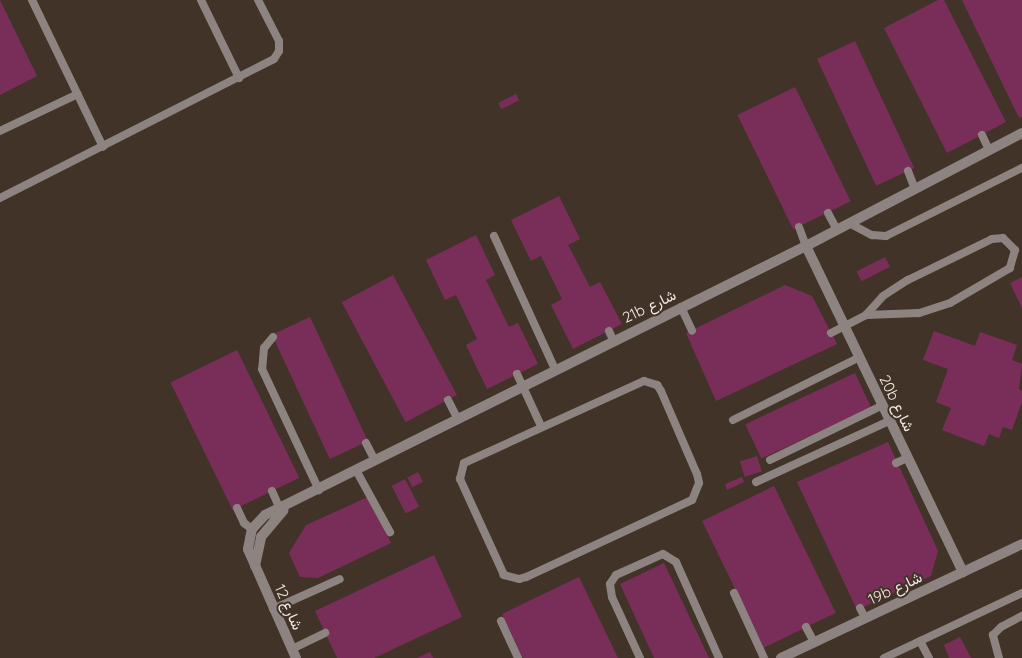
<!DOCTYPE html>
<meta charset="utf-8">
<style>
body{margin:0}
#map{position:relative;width:1022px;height:658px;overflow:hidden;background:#423329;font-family:Quicksand,Vazirmatn,sans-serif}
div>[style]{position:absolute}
.building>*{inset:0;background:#792e5a;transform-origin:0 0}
.service>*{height:8px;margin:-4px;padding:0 4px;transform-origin:4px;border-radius:4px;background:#8d8380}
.minor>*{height:10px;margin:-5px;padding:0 5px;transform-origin:5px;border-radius:5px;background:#8d8380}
span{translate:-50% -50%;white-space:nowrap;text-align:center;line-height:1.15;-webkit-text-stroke:4px #423329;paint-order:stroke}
.street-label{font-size:15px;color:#f4eae3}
</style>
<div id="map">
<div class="building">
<div style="clip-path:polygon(0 0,37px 76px,0 95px)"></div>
<div style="clip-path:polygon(938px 0,944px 0,1006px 122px,947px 153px,884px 28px)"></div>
<div style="clip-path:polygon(962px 0,1022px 0,1022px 117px,1019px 118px)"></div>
<div style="left:855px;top:41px;width:140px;height:42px;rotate:65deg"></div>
<div style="left:795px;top:87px;width:127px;height:64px;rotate:64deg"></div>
<div style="left:516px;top:94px;width:7px;height:20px;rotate:63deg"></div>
<div style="clip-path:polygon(559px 196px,580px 239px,568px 245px,590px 287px,600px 282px,622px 324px,573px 349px,551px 305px,562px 299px,541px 256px,531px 261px,511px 220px)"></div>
<div style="clip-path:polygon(476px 235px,495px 275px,486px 280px,509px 327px,518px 323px,538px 364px,487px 389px,466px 345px,477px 339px,456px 295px,445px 300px,426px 260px)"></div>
<div style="left:885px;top:257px;width:11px;height:32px;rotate:63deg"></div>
<div style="left:393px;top:275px;width:136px;height:58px;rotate:62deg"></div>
<div style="clip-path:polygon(1022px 277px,1022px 308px,1010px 283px)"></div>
<div style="clip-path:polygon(785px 285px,812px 296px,837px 344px,716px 401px,686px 333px)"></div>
<div style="left:310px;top:317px;width:137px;height:42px;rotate:65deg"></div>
<div style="clip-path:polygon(934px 331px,975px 346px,980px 332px,1017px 345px,1012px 360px,1022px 364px,1019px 389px,1022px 391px,1022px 402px,1012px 430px,1003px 427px,999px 438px,989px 434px,984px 446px,942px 430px,951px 408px,936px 402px,948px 369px,923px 360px)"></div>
<div style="left:237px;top:350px;width:142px;height:74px;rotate:64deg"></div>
<div style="left:855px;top:373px;width:38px;height:121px;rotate:65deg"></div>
<div style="clip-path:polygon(888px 442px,938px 551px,931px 576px,857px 610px,797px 482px)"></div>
<div style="left:757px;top:456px;width:16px;height:18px;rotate:72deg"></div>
<div style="left:418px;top:472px;width:11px;height:12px;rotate:63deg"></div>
<div style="clip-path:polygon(742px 477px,744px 482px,727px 490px,725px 484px)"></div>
<div style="left:405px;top:479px;width:31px;height:15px;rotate:63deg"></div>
<div style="left:774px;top:486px;width:141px;height:80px;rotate:64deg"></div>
<div style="clip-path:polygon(368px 497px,391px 543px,318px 578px,300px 577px,289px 553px,306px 525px)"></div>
<div style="clip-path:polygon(434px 555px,462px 617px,374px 658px,337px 658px,315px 611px)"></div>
<div style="clip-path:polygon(664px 563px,709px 658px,654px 658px,620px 584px)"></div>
<div style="clip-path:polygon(579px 577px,618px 658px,523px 658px,502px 614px)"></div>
<div style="clip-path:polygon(960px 637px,971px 658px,949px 658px,944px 645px)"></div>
<div style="clip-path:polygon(430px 652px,433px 658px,417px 658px)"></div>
</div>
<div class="service">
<div style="left:32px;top:0;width:163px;rotate:64.2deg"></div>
<div style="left:201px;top:0;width:87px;rotate:64deg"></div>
<div style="left:0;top:131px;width:86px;rotate:-25.4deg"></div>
<div style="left:982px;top:135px;width:17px;rotate:65deg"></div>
<div style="left:908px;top:171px;width:19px;rotate:69deg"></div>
<div style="left:0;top:198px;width:307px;rotate:-26.9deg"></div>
<div style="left:274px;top:59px;width:9px;rotate:-58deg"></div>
<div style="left:279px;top:51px;width:10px;rotate:-90deg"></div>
<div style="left:279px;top:41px;width:46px;rotate:-117.1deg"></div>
<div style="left:828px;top:213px;width:19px;rotate:62deg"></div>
<div style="left:849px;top:223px;width:26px;rotate:28deg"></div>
<div style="left:872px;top:235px;width:14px;rotate:4deg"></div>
<div style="left:886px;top:236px;width:152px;rotate:-26.6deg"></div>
<div style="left:799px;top:227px;width:20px;rotate:70deg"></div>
<div style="left:494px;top:236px;width:146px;rotate:65.4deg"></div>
<div style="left:1003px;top:238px;width:17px;rotate:45deg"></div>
<div style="left:1015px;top:250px;width:19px;rotate:106deg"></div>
<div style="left:1010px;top:268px;width:69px;rotate:149.7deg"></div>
<div style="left:950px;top:303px;width:33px;rotate:162deg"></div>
<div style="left:919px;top:313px;width:53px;rotate:177.8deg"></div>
<div style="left:866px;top:315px;width:25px;rotate:-48deg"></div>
<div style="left:883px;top:296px;width:30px;rotate:-33deg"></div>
<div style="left:908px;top:280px;width:93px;rotate:-26deg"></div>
<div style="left:992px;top:239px;width:11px;rotate:-5deg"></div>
<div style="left:681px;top:307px;width:26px;rotate:65deg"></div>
<div style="left:609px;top:331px;width:10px;rotate:66deg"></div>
<div style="left:831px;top:333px;width:39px;rotate:-27deg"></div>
<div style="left:273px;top:337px;width:14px;rotate:129deg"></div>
<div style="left:264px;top:348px;width:21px;rotate:95deg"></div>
<div style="left:262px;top:369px;width:134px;rotate:64.8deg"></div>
<div style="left:517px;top:374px;width:57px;rotate:65.2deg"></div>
<div style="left:644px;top:381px;width:14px;rotate:17deg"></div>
<div style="left:657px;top:385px;width:7px;rotate:56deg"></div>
<div style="left:661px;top:391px;width:90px;rotate:66.6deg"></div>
<div style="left:697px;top:474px;width:9px;rotate:77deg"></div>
<div style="left:699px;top:483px;width:18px;rotate:112deg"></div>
<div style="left:692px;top:500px;width:183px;rotate:155.1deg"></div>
<div style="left:526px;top:577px;width:7px;rotate:164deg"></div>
<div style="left:519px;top:579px;width:16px;rotate:-165deg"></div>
<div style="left:504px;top:575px;width:106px;rotate:-114.6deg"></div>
<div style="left:460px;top:479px;width:16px;rotate:-76deg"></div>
<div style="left:464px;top:463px;width:198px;rotate:-24.5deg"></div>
<div style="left:448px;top:400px;width:20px;rotate:63deg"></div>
<div style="left:733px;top:420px;width:140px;rotate:-26.4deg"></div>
<div style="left:366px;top:443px;width:20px;rotate:63deg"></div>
<div style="left:770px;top:460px;width:123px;rotate:-25.9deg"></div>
<div style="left:896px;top:463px;width:12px;rotate:-24deg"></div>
<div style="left:356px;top:470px;width:71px;rotate:61.3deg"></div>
<div style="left:756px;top:482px;width:146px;rotate:-24.6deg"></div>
<div style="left:272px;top:491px;width:20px;rotate:66deg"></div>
<div style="left:237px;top:508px;width:17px;rotate:65deg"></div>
<div style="left:244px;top:523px;width:10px;rotate:37deg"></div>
<div style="left:734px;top:593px;width:72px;rotate:65.2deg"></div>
<div style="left:860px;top:608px;width:11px;rotate:63deg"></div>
<div style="left:273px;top:609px;width:73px;rotate:-24.1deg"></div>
<div style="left:501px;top:621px;width:41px;rotate:65.3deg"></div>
<div style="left:806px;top:627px;width:17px;rotate:62deg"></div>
<div style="left:920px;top:641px;width:19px;rotate:62deg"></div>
<div style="left:292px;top:649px;width:37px;rotate:-26deg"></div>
<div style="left:640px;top:658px;width:67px;rotate:-114.7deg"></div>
<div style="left:612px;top:597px;width:13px;rotate:-99deg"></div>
<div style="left:610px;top:584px;width:11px;rotate:-56deg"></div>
<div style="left:616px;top:575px;width:51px;rotate:-24.1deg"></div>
<div style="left:663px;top:554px;width:15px;rotate:32deg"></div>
<div style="left:676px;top:562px;width:105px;rotate:65.9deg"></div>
<div style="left:884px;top:658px;width:153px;rotate:-25.2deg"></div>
<div style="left:999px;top:658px;width:24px;rotate:-105deg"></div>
<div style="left:993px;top:635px;width:11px;rotate:-45deg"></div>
<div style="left:1001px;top:627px;width:24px;rotate:-28deg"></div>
</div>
<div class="minor">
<div style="left:806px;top:246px;width:362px;rotate:64.3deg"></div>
<div style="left:255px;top:566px;width:30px;rotate:-78deg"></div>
<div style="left:261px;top:537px;width:35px;rotate:-50deg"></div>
<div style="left:296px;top:658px;width:119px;rotate:-113.8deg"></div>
<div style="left:248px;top:549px;width:20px;rotate:-79deg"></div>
<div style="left:252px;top:529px;width:19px;rotate:-47deg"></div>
<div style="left:265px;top:515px;width:604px;rotate:-26.44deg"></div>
<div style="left:806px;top:246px;width:244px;rotate:-27.6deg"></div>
<div style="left:781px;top:658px;width:267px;rotate:-25.3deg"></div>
</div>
<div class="street-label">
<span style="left:649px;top:306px;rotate:-26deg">21b شارع</span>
<span style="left:897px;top:403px;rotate:64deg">20b شارع</span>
<span style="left:895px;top:588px;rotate:-25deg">19b شارع</span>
<span style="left:289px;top:607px;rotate:66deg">شارع 12</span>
</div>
</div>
